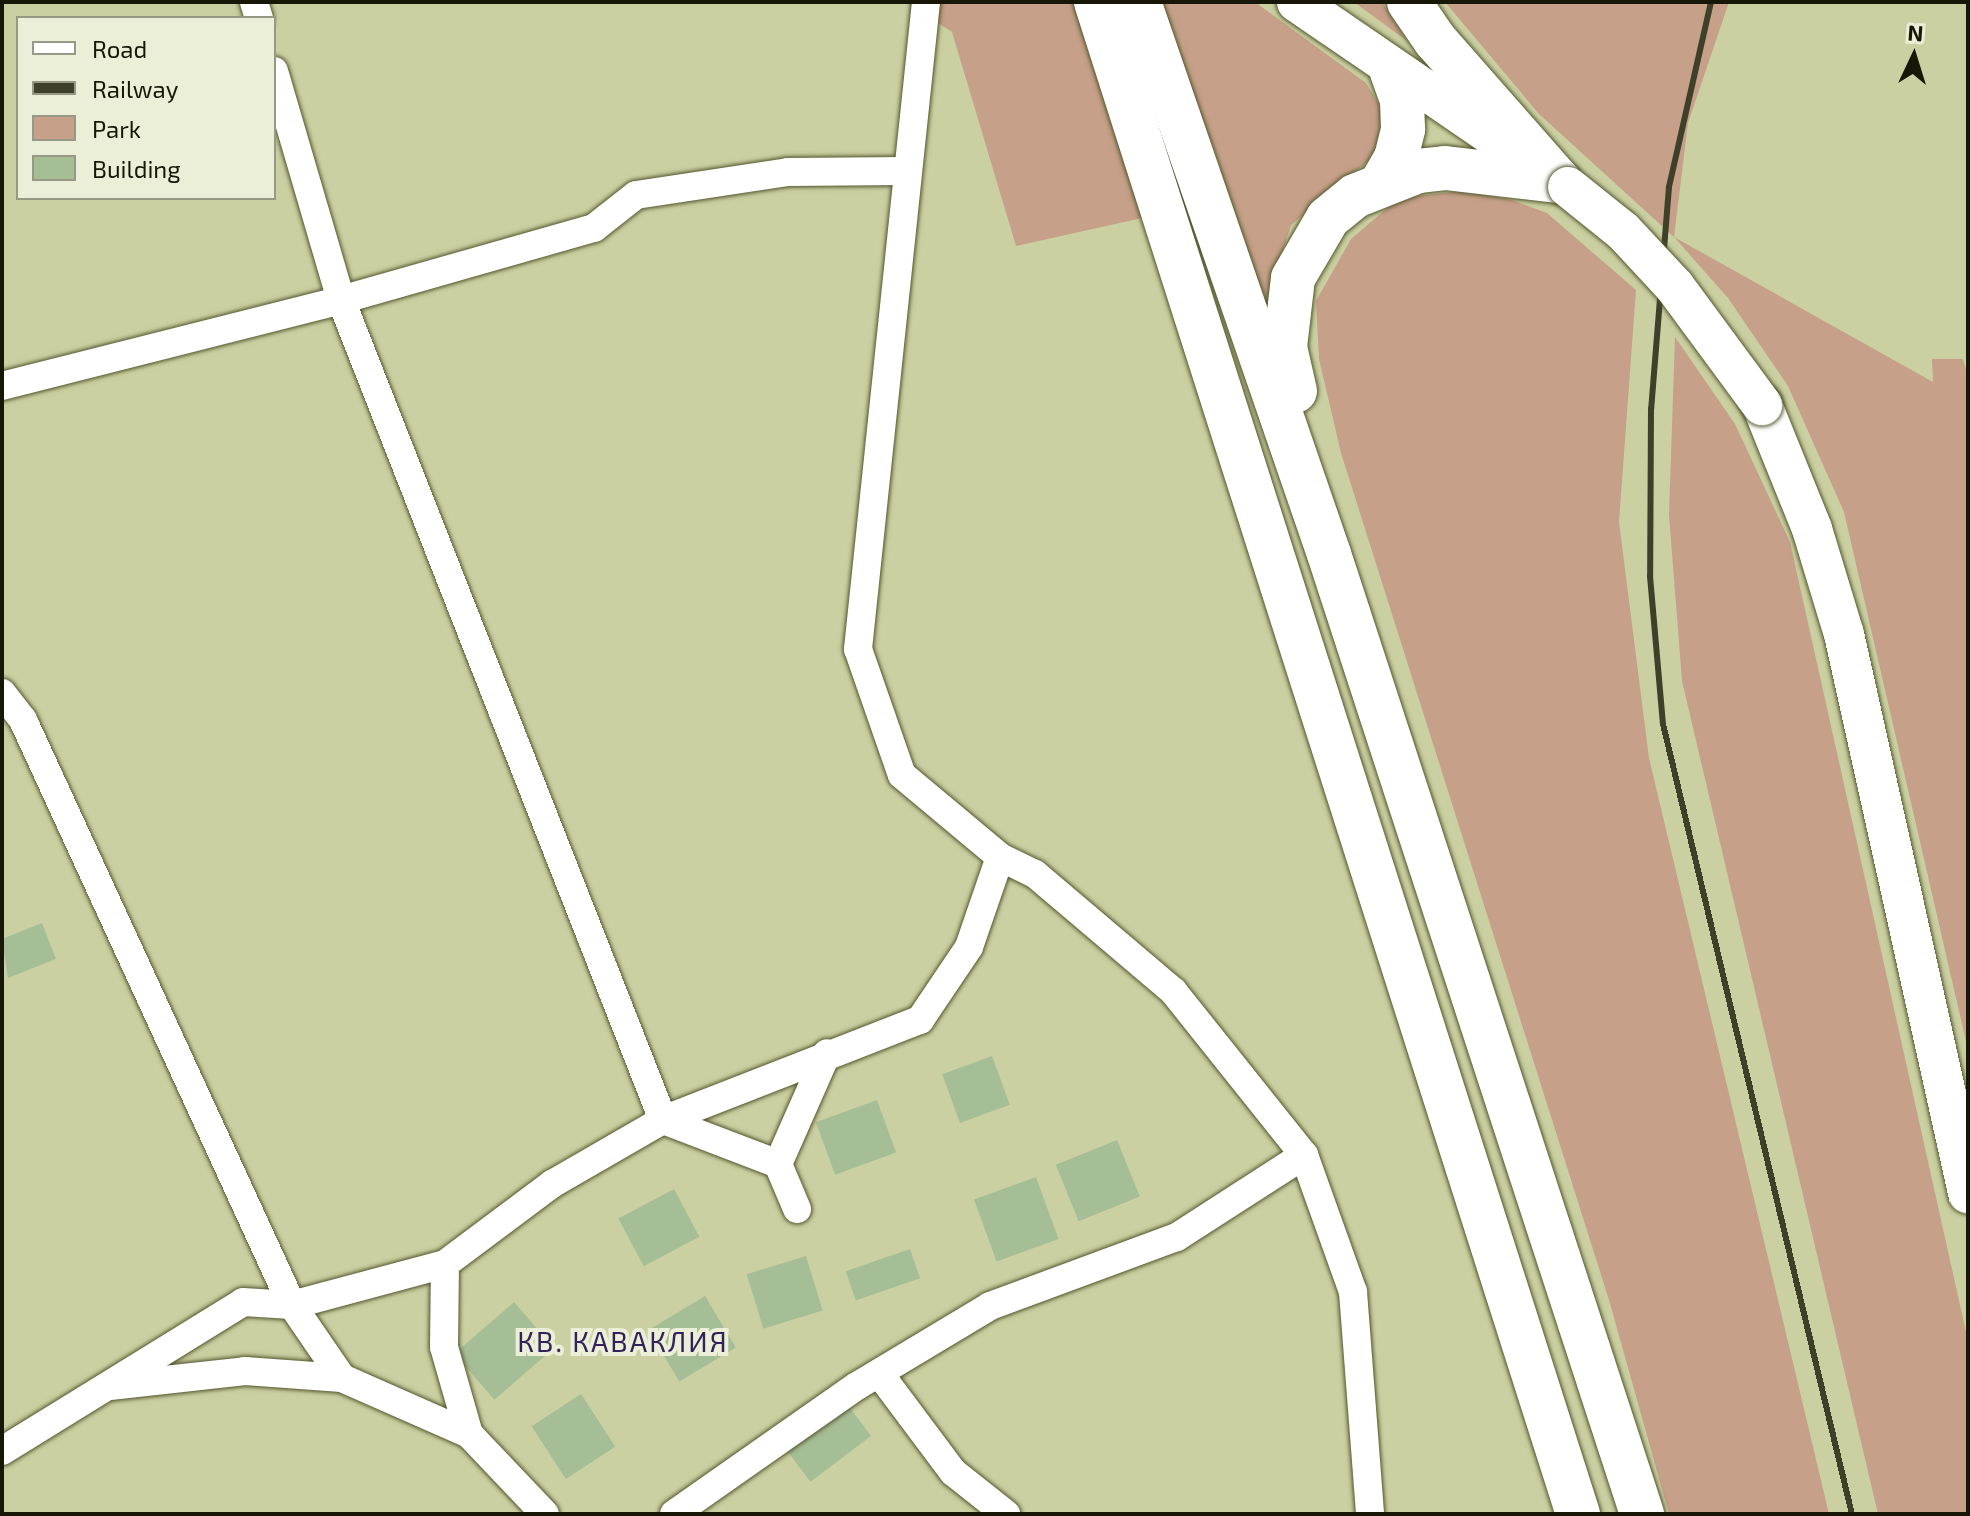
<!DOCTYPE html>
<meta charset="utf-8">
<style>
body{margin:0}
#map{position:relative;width:1970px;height:1516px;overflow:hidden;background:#cbd0a2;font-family:"Exo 2",sans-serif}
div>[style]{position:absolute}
.green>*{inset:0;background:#c6a088}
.building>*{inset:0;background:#a6be96;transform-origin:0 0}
.roads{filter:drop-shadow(0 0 2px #53572d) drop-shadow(0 0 2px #53572d)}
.street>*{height:28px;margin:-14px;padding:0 14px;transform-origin:14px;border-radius:14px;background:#fff}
.secondary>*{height:40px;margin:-20px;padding:0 20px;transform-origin:20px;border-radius:20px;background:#fff}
.primary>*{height:44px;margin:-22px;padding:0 22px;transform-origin:22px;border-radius:22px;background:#fff}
.rail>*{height:6px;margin:-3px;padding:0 3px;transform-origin:3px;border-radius:3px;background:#3e4029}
.bridges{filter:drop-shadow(0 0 2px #53572d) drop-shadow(0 0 2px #53572d)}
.secondary-bridge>*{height:40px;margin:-20px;padding:0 20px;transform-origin:20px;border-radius:20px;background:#fff}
span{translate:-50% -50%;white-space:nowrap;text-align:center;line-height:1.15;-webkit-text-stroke:8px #ebefd7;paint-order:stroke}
.neighbourhood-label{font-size:28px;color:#32215b;letter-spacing:2px}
.frame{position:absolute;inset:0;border:4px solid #161707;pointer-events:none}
.legend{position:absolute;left:16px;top:16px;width:260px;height:184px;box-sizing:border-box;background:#ebefd7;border:2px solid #969984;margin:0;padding:10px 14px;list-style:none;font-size:24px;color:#161707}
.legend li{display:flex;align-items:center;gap:16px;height:40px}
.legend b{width:40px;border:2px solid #969984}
.north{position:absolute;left:1874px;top:16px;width:80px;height:80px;-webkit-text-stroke:6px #ebefd7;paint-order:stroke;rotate:4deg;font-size:22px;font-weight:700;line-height:32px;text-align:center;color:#161707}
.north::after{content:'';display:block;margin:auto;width:28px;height:36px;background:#161707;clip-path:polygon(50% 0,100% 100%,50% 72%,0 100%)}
</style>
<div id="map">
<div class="green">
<div style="clip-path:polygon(905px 2px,1075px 2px,1142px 218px,1016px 246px,952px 32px)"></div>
<div style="clip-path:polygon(1161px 2px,1255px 2px,1366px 83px,1385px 114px,1373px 157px,1291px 225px,1264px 309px)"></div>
<div style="clip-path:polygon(1354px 2px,1382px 2px,1407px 41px)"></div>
<div style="clip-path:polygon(1445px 2px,1729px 2px,1688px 123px,1674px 237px,1933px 382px,1932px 359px,1963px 359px,1968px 377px,1968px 1050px,1844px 512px,1788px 386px,1728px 298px,1674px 237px,1539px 114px)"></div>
<div style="clip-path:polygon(1462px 191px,1512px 200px,1547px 213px,1636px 290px,1619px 522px,1649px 758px,1829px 1514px,1669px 1514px,1609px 1300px,1341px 453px,1319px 359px,1316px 301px,1351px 239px,1399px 198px)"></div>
<div style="clip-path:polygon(1675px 337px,1735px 424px,1790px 542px,1968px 1341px,1968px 1514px,1878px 1514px,1682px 681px,1669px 515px)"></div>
</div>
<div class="building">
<div style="clip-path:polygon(42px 923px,56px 959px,8px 978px,2px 939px)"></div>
<div style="left:992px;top:1056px;width:52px;height:53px;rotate:70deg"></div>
<div style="left:877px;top:1100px;width:56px;height:65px;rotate:70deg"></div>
<div style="left:1117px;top:1140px;width:61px;height:66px;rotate:68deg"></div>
<div style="left:1036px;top:1177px;width:66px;height:66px;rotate:70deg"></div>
<div style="left:674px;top:1189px;width:54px;height:63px;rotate:62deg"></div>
<div style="left:910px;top:1249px;width:31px;height:68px;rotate:71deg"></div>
<div style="left:806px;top:1256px;width:57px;height:62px;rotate:73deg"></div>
<div style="left:705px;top:1296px;width:60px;height:66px;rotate:59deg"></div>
<div style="left:514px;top:1302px;width:61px;height:79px;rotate:49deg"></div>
<div style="left:581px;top:1394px;width:63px;height:59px;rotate:57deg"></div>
<div style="left:847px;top:1404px;width:40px;height:76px;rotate:53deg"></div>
</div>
<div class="roads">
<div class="street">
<div style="left:254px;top:2px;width:17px;rotate:73deg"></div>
<div style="left:926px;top:2px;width:651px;rotate:96deg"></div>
<div style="left:858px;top:649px;width:133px;rotate:70.8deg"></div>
<div style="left:902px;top:775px;width:128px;rotate:39.9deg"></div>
<div style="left:1000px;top:857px;width:39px;rotate:26deg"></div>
<div style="left:1035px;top:874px;width:181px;rotate:40.3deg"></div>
<div style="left:1173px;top:991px;width:210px;rotate:51.4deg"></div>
<div style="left:1304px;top:1155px;width:145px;rotate:70.3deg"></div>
<div style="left:1353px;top:1292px;width:223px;rotate:85.6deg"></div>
<div style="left:274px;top:71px;width:239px;rotate:73.7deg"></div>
<div style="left:341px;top:300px;width:881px;rotate:68.56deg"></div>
<div style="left:663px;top:1120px;width:123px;rotate:20.9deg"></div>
<div style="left:778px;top:1164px;width:121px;rotate:-66.2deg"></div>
<div style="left:2px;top:386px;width:350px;rotate:-14.2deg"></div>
<div style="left:341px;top:300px;width:263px;rotate:-15.9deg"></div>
<div style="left:594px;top:228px;width:53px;rotate:-38.2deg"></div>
<div style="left:636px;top:195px;width:154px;rotate:-8.6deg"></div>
<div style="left:788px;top:172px;width:118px;rotate:-0.5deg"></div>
<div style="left:2px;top:693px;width:34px;rotate:52deg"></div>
<div style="left:23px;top:720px;width:644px;rotate:65.31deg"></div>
<div style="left:292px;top:1305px;width:88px;rotate:55.6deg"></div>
<div style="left:342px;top:1378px;width:139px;rotate:23.8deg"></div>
<div style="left:469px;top:1434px;width:110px;rotate:46.5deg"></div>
<div style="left:778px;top:1164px;width:49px;rotate:67.1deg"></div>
<div style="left:445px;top:1264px;width:83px;rotate:90.7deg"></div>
<div style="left:444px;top:1347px;width:91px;rotate:74deg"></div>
<div style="left:879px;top:1373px;width:124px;rotate:53.2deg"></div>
<div style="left:953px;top:1472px;width:68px;rotate:38.4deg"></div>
<div style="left:110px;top:1386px;width:136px;rotate:-6.3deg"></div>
<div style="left:245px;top:1371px;width:97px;rotate:4.1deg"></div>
<div style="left:2px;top:1451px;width:283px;rotate:-31.7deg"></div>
<div style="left:243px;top:1302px;width:49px;rotate:3.5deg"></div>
<div style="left:292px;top:1305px;width:158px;rotate:-15deg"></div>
<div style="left:445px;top:1264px;width:134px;rotate:-36.8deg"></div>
<div style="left:552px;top:1184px;width:128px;rotate:-30deg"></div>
<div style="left:663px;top:1120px;width:276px;rotate:-21.3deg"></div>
<div style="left:920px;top:1020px;width:88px;rotate:-56.1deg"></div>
<div style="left:969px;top:947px;width:95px;rotate:-71deg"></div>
<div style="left:674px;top:1514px;width:223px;rotate:-35deg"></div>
<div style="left:857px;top:1386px;width:155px;rotate:-31deg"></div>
<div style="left:990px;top:1306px;width:199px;rotate:-20.3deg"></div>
<div style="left:1177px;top:1237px;width:151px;rotate:-32.8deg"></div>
</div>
<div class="secondary">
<div style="left:1297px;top:2px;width:288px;rotate:34.4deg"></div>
<div style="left:1762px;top:405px;width:134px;rotate:68deg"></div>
<div style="left:1812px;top:529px;width:110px;rotate:73.1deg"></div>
<div style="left:1844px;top:634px;width:573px;rotate:77.49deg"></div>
</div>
<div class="primary">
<div style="left:1096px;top:2px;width:1587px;rotate:72.32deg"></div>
<div style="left:1139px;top:2px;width:584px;rotate:71.01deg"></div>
<div style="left:1329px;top:554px;width:1010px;rotate:71.94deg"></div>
<div style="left:1409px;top:2px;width:46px;rotate:55.6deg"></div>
<div style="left:1435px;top:40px;width:188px;rotate:48.7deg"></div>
<div style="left:1381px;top:184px;width:30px;rotate:-60deg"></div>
<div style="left:1396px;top:158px;width:30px;rotate:-76deg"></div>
<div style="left:1403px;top:129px;width:29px;rotate:-92deg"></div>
<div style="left:1402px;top:100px;width:30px;rotate:-110deg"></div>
<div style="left:1295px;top:391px;width:45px;rotate:-102.8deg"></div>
<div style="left:1285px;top:347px;width:69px;rotate:-83.4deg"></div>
<div style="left:1293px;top:278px;width:69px;rotate:-59.7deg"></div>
<div style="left:1328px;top:218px;width:35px;rotate:-39deg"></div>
<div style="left:1355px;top:196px;width:68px;rotate:-21.6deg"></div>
<div style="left:1418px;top:171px;width:27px;rotate:-6deg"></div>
<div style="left:1445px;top:168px;width:115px;rotate:6.5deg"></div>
</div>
</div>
<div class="rail">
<div style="left:1711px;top:2px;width:190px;rotate:102.8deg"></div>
<div style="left:1669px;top:187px;width:223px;rotate:94.6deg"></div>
<div style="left:1651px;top:409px;width:167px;rotate:90.3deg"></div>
<div style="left:1650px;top:576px;width:149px;rotate:85deg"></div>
<div style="left:1663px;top:724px;width:812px;rotate:76.55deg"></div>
</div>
<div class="bridges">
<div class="secondary-bridge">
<div style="left:1568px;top:187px;width:70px;rotate:38.7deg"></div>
<div style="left:1623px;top:231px;width:76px;rotate:47.1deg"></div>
<div style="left:1675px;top:287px;width:147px;rotate:53.6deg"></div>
</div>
</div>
<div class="neighbourhood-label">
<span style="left:623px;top:1341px">КВ. КАВАКЛИЯ</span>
</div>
<div class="frame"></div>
<ul class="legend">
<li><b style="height:10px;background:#fff"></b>Road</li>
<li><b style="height:10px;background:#3e4029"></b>Railway</li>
<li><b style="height:22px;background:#c6a088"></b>Park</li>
<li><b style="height:22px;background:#a6be96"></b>Building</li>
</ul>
<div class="north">N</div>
</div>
